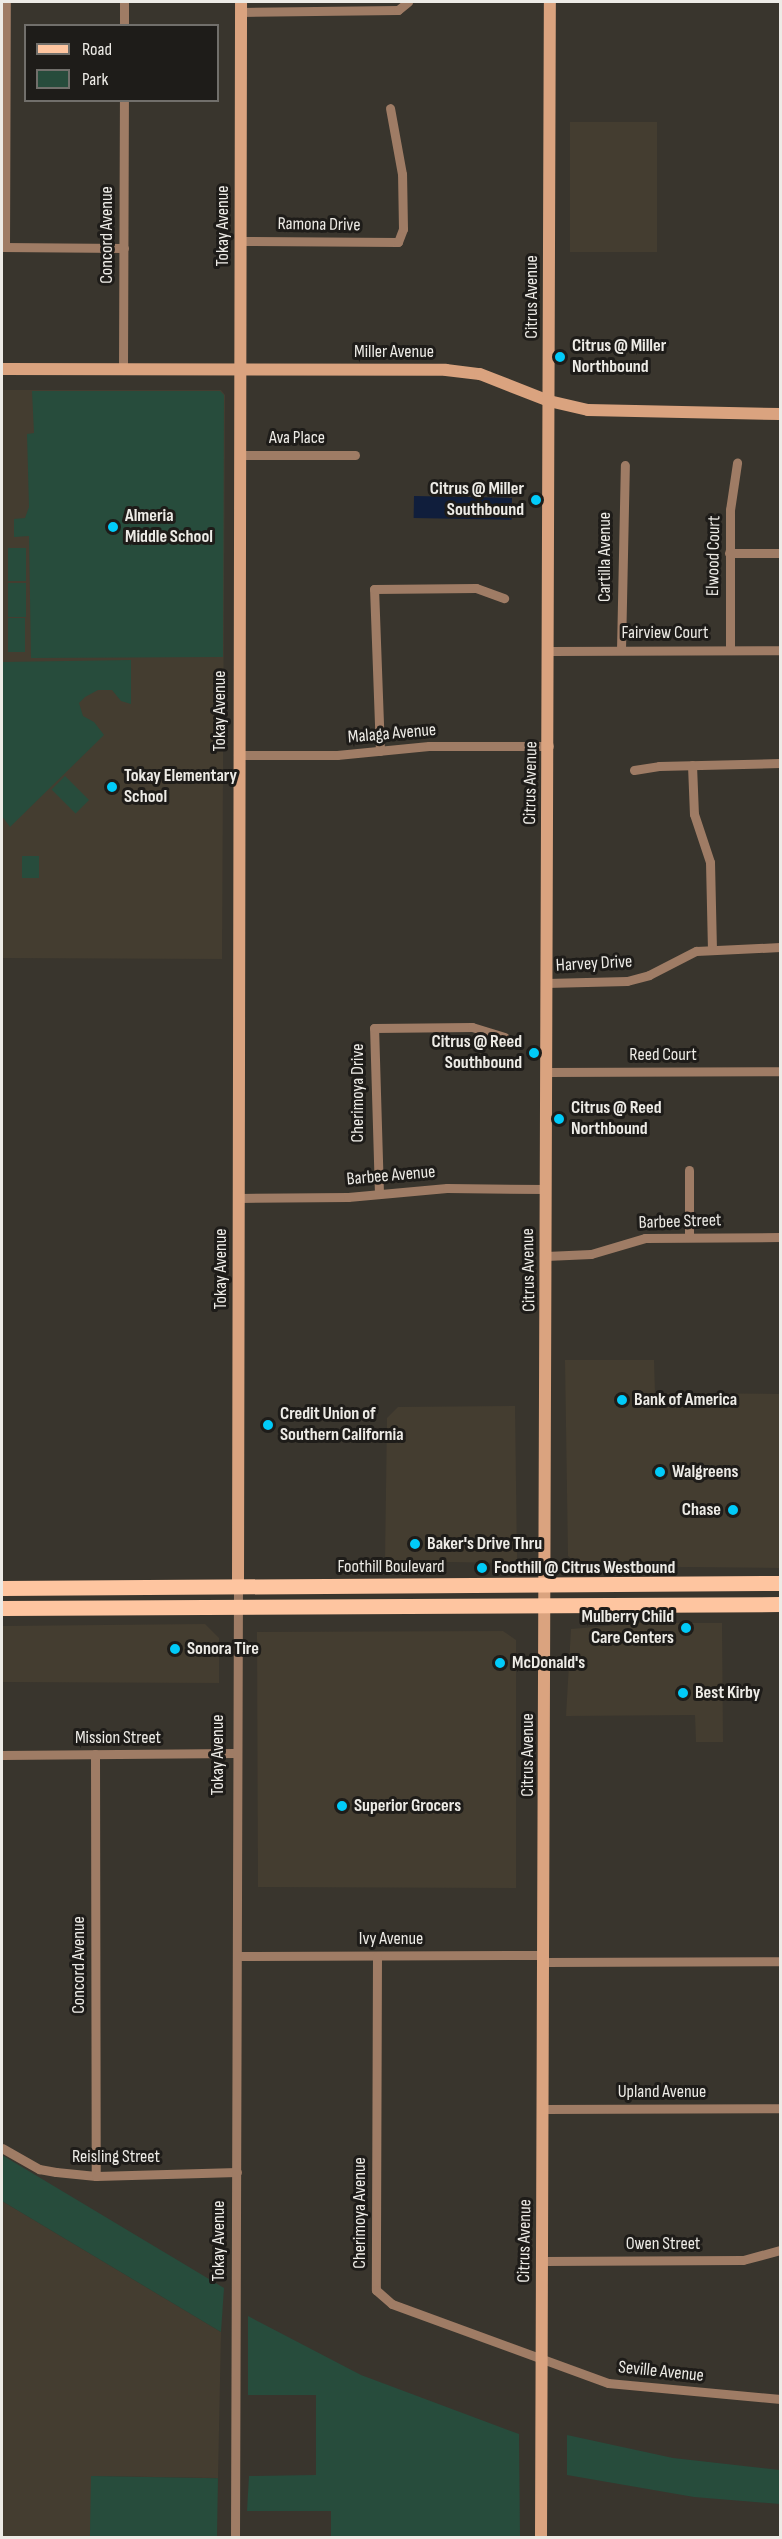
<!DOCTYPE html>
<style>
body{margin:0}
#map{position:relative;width:782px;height:2539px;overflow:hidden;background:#39352d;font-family:"Sofia Sans Condensed",sans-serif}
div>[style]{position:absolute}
.built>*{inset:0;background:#443d30;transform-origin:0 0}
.green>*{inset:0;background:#274c3c;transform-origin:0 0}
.water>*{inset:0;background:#101e3c;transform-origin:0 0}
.street>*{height:9px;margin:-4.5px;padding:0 4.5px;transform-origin:4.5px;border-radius:4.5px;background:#9f7c65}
.secondary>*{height:12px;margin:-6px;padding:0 6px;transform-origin:6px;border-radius:6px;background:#daa37f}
.primary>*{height:15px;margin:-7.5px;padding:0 7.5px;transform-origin:7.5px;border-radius:7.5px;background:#fec5a0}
.dots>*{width:16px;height:16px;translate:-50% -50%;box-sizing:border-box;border:3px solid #1e1c19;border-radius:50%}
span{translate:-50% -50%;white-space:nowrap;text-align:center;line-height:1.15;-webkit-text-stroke:6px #1e1c19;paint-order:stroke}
.street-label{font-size:18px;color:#edebe6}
.poi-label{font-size:18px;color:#edebe6;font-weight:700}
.left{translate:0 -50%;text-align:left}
.right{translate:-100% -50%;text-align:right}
.frame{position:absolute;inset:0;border:3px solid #edebe6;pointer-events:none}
.legend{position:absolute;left:24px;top:24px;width:195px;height:78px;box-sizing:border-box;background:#1e1c19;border:2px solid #716f6b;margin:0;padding:8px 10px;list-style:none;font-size:18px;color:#edebe6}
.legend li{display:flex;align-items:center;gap:12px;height:30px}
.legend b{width:30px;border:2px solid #716f6b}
</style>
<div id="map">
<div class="built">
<div style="left:570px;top:122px;width:87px;height:130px"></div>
<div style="clip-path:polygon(2px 390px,221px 390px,225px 395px,222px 959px,2px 958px)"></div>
<div style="clip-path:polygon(565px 1360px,654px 1360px,655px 1393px,780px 1394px,780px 1568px,579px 1566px,568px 1556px)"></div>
<div style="clip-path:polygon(515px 1406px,517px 1559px,511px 1563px,385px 1561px,387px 1418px,398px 1407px)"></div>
<div style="clip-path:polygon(640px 1623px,722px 1623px,723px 1742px,696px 1742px,695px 1715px,566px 1716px,571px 1629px)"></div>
<div style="clip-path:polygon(205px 1624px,219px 1638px,219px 1683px,2px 1682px,2px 1626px)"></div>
<div style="clip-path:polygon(503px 1631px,516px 1640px,516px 1888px,258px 1887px,257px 1632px)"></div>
<div style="clip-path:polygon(2px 2201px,221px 2332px,218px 2478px,91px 2476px,91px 2537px,2px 2538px)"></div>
</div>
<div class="green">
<div style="clip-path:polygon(32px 391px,220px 391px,224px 395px,223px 657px,31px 658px,29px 536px,14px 537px,14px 519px,25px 518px,29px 507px,27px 434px,34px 433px)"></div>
<div style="left:8px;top:548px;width:18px;height:33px"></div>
<div style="left:8px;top:583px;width:18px;height:34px"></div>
<div style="left:8px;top:618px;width:17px;height:34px"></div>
<div style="clip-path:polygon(131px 660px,131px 704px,121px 701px,112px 690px,98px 690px,85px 697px,79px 703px,83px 716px,94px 722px,104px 735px,10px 827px,2px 816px,2px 662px)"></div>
<div style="left:65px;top:776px;width:34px;height:19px;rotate:45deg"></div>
<div style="left:22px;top:856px;width:17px;height:22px"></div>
<div style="clip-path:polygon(2px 2155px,224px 2288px,221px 2332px,2px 2201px)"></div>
<div style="clip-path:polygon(248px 2316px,361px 2375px,519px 2434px,520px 2537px,331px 2537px,331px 2511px,247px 2511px,249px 2476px,316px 2475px,316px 2395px,248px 2395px)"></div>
<div style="clip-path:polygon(567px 2435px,673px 2458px,780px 2470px,780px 2504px,694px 2497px,567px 2475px)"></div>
<div style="left:91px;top:2476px;width:127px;height:61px;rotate:1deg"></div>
</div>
<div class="water">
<div style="left:414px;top:496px;width:98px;height:22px;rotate:1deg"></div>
</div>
<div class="street">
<div style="left:241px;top:12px;width:157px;rotate:-0.7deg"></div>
<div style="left:398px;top:10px;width:13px;rotate:-39deg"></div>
<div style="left:124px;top:26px;width:24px;rotate:-90deg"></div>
<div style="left:240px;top:241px;width:158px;rotate:0.4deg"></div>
<div style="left:398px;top:242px;width:14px;rotate:-69deg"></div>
<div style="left:403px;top:229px;width:55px;rotate:-91deg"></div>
<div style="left:402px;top:174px;width:67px;rotate:-100.3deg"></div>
<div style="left:2px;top:247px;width:122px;rotate:0.5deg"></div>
<div style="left:5px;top:247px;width:245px;rotate:-89.8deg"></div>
<div style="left:123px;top:370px;width:270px;rotate:-89.8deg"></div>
<div style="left:240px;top:455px;width:115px"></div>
<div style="left:729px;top:553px;width:51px"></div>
<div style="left:730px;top:649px;width:139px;rotate:-90deg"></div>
<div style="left:730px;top:510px;width:48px;rotate:-81.5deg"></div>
<div style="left:621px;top:650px;width:185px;rotate:-88.8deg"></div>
<div style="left:550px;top:651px;width:230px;rotate:-0.2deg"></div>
<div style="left:380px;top:751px;width:162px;rotate:-92.1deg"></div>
<div style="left:374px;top:589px;width:102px;rotate:-0.6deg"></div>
<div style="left:476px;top:588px;width:30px;rotate:20deg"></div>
<div style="left:238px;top:755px;width:99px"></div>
<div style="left:337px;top:755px;width:92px;rotate:-5.6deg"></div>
<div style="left:429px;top:746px;width:120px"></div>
<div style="left:692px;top:765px;width:49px;rotate:87.7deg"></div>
<div style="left:694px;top:814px;width:51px;rotate:71.6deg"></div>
<div style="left:710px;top:862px;width:86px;rotate:88.7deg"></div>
<div style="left:634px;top:770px;width:25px;rotate:-9deg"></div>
<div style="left:659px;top:766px;width:121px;rotate:-1.4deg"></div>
<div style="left:546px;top:983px;width:81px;rotate:-1.4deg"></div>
<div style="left:627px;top:981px;width:23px;rotate:-15deg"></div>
<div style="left:649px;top:975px;width:53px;rotate:-27.1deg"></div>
<div style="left:696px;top:951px;width:84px;rotate:-2.7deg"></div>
<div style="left:546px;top:1072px;width:234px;rotate:-0.2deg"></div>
<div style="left:689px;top:1170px;width:67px;rotate:90deg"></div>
<div style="left:379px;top:1194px;width:166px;rotate:-91.7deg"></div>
<div style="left:374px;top:1028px;width:98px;rotate:-0.6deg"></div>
<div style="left:472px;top:1027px;width:34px;rotate:17deg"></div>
<div style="left:239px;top:1198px;width:109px;rotate:-0.5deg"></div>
<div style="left:348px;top:1197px;width:99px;rotate:-5.2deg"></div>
<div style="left:447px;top:1188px;width:99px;rotate:0.6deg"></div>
<div style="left:546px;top:1256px;width:45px;rotate:-2.5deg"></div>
<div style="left:591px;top:1254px;width:56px;rotate:-16.5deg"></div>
<div style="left:645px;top:1238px;width:135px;rotate:-0.4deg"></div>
<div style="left:95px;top:1754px;width:422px;rotate:89.9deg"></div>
<div style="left:2px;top:1755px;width:233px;rotate:-0.5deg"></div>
<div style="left:237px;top:1956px;width:307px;rotate:-0.2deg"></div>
<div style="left:377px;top:1956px;width:334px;rotate:90.2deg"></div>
<div style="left:376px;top:2290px;width:21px;rotate:41deg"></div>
<div style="left:392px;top:2304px;width:230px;rotate:20.1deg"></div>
<div style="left:608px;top:2383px;width:173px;rotate:5.3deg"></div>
<div style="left:544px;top:1962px;width:236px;rotate:-0.2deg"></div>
<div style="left:544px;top:2109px;width:236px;rotate:-0.2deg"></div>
<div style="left:2px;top:2148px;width:43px;rotate:29.6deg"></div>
<div style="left:39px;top:2169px;width:17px;rotate:10deg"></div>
<div style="left:56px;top:2172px;width:40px;rotate:5.7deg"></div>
<div style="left:96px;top:2176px;width:141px;rotate:-1.6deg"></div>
<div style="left:543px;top:2261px;width:200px;rotate:-0.3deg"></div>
<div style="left:743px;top:2260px;width:38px;rotate:-15deg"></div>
<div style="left:235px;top:2538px;width:952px;rotate:-89.82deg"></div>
</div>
<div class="secondary">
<div style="left:2px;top:369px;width:444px;rotate:0.1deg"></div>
<div style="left:446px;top:370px;width:34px;rotate:7deg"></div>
<div style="left:480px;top:374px;width:74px;rotate:21.4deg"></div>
<div style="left:549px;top:401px;width:40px;rotate:13deg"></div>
<div style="left:588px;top:410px;width:192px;rotate:1.2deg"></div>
<div style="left:238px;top:1586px;width:1584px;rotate:-89.89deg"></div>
<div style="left:541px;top:2538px;width:2536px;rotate:-89.8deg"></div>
</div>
<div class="primary">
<div style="left:2px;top:1588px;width:778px;rotate:-0.37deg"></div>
<div style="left:2px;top:1608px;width:778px;rotate:-0.29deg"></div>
</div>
<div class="dots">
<div style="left:560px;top:357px;background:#01cbf9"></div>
<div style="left:536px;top:500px;background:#01cbf9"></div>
<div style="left:113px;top:527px;background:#01cbf9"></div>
<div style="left:112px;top:787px;background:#01cbf9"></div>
<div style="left:534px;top:1053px;background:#01cbf9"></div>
<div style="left:559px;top:1119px;background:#01cbf9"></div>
<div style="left:622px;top:1400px;background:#01cbf9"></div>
<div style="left:268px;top:1425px;background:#01cbf9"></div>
<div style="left:660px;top:1472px;background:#01cbf9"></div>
<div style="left:733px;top:1510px;background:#01cbf9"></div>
<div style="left:415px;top:1544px;background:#01cbf9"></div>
<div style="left:482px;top:1568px;background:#01cbf9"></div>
<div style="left:686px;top:1628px;background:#01cbf9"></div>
<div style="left:175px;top:1649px;background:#01cbf9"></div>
<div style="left:500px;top:1663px;background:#01cbf9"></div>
<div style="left:683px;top:1693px;background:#01cbf9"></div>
<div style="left:342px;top:1806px;background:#01cbf9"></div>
</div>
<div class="street-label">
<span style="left:319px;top:225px;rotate:1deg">Ramona Drive</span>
<span style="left:223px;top:226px;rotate:-90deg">Tokay Avenue</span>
<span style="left:107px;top:235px;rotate:-90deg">Concord Avenue</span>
<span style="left:532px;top:297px;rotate:-90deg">Citrus Avenue</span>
<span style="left:394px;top:352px">Miller Avenue</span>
<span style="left:297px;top:438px">Ava Place</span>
<span style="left:714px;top:556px;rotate:-89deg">Elwood Court</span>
<span style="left:605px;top:557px;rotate:-90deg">Cartilla Avenue</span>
<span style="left:665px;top:633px">Fairview Court</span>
<span style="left:220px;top:711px;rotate:-90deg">Tokay Avenue</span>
<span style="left:392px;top:734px;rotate:-5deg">Malaga Avenue</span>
<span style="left:531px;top:783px;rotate:-89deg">Citrus Avenue</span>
<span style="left:594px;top:964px;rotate:-3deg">Harvey Drive</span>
<span style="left:663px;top:1055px">Reed Court</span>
<span style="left:358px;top:1093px;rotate:-90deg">Cherimoya Drive</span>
<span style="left:391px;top:1176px;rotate:-5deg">Barbee Avenue</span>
<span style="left:680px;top:1222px;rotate:-2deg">Barbee Street</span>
<span style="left:221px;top:1269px;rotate:-90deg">Tokay Avenue</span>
<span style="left:529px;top:1270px;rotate:-91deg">Citrus Avenue</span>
<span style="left:391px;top:1567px">Foothill Boulevard</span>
<span style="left:118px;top:1738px">Mission Street</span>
<span style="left:218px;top:1755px;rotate:-90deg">Tokay Avenue</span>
<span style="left:528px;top:1755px;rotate:-90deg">Citrus Avenue</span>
<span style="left:391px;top:1939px">Ivy Avenue</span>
<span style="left:79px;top:1965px;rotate:-90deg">Concord Avenue</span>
<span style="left:662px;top:2092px">Upland Avenue</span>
<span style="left:116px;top:2157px">Reisling Street</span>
<span style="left:360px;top:2213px;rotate:-90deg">Cherimoya Avenue</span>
<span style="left:219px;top:2241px;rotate:-90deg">Tokay Avenue</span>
<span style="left:525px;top:2241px;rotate:-89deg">Citrus Avenue</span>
<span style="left:663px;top:2244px">Owen Street</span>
<span style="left:661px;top:2372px;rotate:6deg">Seville Avenue</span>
</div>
<div class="poi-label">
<span class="left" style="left:572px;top:357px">Citrus @ Miller<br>Northbound</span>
<span class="right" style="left:524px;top:500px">Citrus @ Miller<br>Southbound</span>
<span class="left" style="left:125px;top:527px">Almeria<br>Middle School</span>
<span class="left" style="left:124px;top:787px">Tokay Elementary<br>School</span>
<span class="right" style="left:522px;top:1053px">Citrus @ Reed<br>Southbound</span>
<span class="left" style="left:571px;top:1119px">Citrus @ Reed<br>Northbound</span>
<span class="left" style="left:634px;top:1400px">Bank of America</span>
<span class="left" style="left:280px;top:1425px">Credit Union of<br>Southern California</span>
<span class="left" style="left:672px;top:1472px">Walgreens</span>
<span class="right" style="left:721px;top:1510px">Chase</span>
<span class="left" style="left:427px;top:1544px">Baker's Drive Thru</span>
<span class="left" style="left:494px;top:1568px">Foothill @ Citrus Westbound</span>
<span class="right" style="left:674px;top:1628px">Mulberry Child<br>Care Centers</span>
<span class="left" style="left:187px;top:1649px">Sonora Tire</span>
<span class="left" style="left:512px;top:1663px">McDonald's</span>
<span class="left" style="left:695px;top:1693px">Best Kirby</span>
<span class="left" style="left:354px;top:1806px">Superior Grocers</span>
</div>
<div class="frame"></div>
<ul class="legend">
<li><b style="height:8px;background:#fec5a0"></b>Road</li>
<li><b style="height:16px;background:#274c3c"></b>Park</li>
</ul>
</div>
